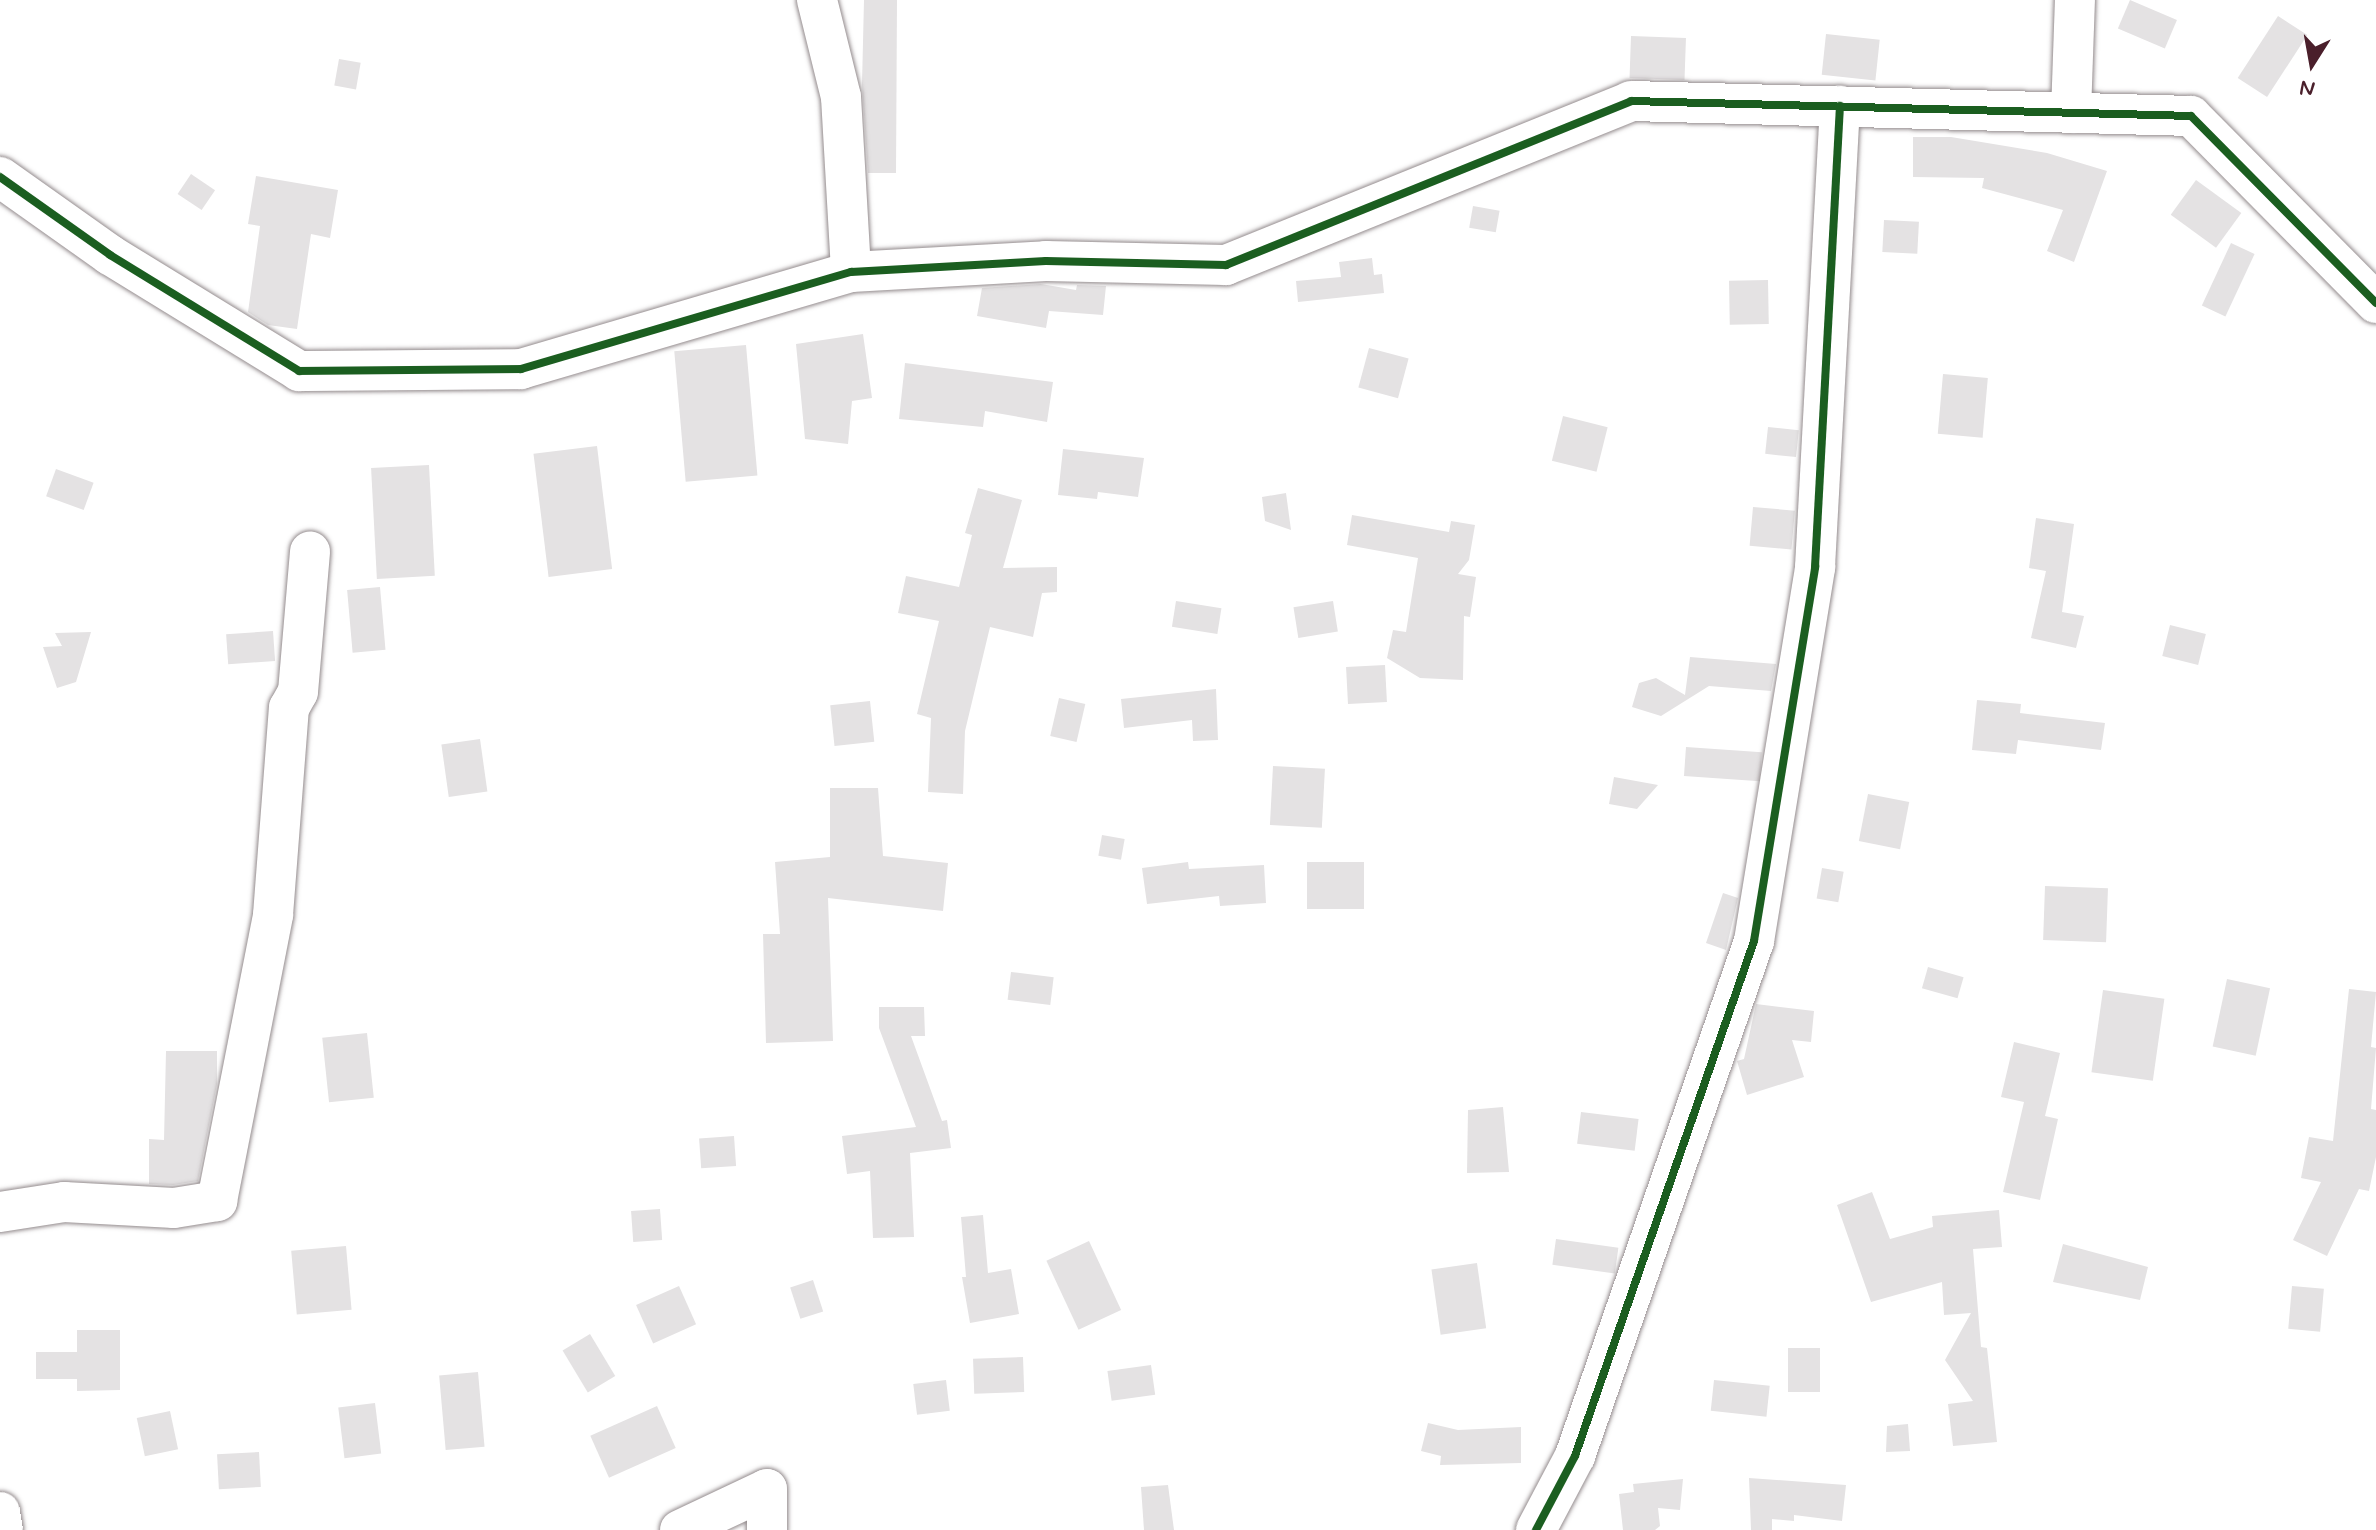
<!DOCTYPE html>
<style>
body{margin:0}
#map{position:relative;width:2376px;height:1530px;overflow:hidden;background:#fff;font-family:Mynerve,sans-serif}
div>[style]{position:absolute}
.building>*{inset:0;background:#e4e2e3;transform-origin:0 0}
.roads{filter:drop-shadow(0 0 2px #948c8e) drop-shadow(0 0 2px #948c8e)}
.minor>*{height:40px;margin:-20px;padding:0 20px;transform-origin:20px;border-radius:20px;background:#fff}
.cycleway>*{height:8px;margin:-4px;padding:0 4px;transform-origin:4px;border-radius:4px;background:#1b5e20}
span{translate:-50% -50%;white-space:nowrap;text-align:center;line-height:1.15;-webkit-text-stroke:6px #fff;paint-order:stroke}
.north{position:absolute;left:2272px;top:24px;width:80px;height:80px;-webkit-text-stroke:6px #fff;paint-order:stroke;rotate:191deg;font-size:22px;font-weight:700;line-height:32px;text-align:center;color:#4a1f2b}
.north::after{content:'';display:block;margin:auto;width:28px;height:36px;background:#4a1f2b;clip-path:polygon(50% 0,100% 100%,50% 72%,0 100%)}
</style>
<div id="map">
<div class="building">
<div style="clip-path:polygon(864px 0,897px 0,896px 173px,868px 173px,862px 84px)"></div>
<div style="left:2130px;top:0;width:51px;height:31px;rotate:23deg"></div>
<div style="left:2278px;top:16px;width:35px;height:74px;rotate:33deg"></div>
<div style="left:1826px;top:34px;width:54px;height:41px;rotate:6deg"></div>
<div style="left:1631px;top:36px;width:55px;height:42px;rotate:2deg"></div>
<div style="left:339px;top:59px;width:22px;height:27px;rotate:10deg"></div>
<div style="clip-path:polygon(1913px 137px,1951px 137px,2047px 153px,2107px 171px,2074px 262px,2047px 251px,2063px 210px,1982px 188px,1984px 178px,1913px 177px)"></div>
<div style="left:191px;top:174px;width:29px;height:24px;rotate:34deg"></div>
<div style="clip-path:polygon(256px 176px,338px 190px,330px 238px,311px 234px,297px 329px,268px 325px,248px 312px,260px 226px,248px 224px)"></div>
<div style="left:2196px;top:180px;width:56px;height:43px;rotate:36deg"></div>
<div style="left:1473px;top:206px;width:27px;height:22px;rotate:10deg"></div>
<div style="left:1884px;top:220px;width:35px;height:32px;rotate:3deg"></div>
<div style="left:2231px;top:243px;width:26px;height:69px;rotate:25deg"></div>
<div style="clip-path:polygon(1372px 258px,1374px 275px,1382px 274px,1384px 293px,1298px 302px,1296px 281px,1341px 277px,1339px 262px)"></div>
<div style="left:1768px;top:280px;width:44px;height:39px;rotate:89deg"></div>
<div style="clip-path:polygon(1041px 284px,1076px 290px,1077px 285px,1106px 286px,1103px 315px,1049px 311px,1046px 328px,977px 316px,982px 288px)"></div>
<div style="clip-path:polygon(863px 334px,872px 398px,852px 401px,848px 444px,805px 439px,796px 344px)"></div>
<div style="left:746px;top:345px;width:131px;height:72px;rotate:85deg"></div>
<div style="left:1369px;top:348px;width:41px;height:41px;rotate:15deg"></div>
<div style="clip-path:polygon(905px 363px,1053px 382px,1047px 422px,985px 411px,983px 427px,899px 419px)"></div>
<div style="left:1943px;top:374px;width:45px;height:60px;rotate:5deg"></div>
<div style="left:1563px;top:416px;width:46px;height:46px;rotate:14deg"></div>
<div style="left:1768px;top:427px;width:31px;height:27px;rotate:6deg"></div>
<div style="left:597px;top:446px;width:124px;height:64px;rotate:83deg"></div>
<div style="clip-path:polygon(1063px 449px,1144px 458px,1138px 497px,1098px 492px,1097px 499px,1058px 495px)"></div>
<div style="left:429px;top:465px;width:111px;height:58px;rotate:87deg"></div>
<div style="left:56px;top:469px;width:40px;height:29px;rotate:20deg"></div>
<div style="clip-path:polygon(978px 488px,1022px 500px,1003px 568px,1057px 567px,1057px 592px,1042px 593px,1033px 637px,990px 627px,965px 731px,963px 794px,928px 792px,931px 718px,917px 714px,939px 621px,898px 613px,906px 576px,959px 587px,972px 535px,965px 533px)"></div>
<div style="clip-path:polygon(1286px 493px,1291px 530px,1265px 521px,1262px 497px)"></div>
<div style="left:1753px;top:507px;width:42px;height:39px;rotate:5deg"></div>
<div style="clip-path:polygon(1352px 515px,1449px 532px,1451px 521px,1475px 525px,1469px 560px,1458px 574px,1476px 577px,1470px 617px,1464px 616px,1463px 680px,1420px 678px,1387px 658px,1393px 630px,1406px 632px,1418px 558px,1347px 545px)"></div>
<div style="clip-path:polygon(2036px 518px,2074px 524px,2062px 612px,2084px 616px,2076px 648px,2031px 638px,2046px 571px,2029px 568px)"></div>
<div style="left:380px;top:587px;width:63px;height:33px;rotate:85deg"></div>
<div style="left:1176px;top:601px;width:46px;height:26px;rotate:9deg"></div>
<div style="left:1333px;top:601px;width:31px;height:40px;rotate:81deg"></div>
<div style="left:2170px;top:625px;width:37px;height:32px;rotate:14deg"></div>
<div style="left:273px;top:631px;width:30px;height:47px;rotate:86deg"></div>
<div style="clip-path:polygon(91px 632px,76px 682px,57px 688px,43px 647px,62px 646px,55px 633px)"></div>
<div style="clip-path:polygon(1690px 657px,1776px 664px,1771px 691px,1709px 686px,1661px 716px,1632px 707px,1639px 683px,1656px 678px,1685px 695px)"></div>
<div style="left:1385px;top:665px;width:37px;height:39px;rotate:87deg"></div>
<div style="clip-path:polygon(1216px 689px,1218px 740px,1193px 741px,1192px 720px,1124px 728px,1121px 699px)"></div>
<div style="left:1059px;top:698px;width:27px;height:39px;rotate:13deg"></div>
<div style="clip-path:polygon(1977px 700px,2021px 704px,2020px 713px,2105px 723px,2101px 750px,2018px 740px,2016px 754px,1972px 750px)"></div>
<div style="left:870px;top:701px;width:41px;height:40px;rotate:84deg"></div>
<div style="left:480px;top:739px;width:53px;height:39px;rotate:82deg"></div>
<div style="left:1686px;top:747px;width:76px;height:29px;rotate:4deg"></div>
<div style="left:1273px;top:766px;width:52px;height:59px;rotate:3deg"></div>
<div style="clip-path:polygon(1614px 777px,1658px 785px,1637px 809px,1609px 804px)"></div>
<div style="clip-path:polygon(830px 788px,878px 788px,883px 856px,948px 863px,943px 911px,828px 898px,833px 1041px,766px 1043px,763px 934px,780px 934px,775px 862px,830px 857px)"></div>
<div style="left:1868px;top:794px;width:42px;height:48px;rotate:11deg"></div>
<div style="left:1102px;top:835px;width:23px;height:21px;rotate:10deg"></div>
<div style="clip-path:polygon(1188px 862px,1189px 869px,1264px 865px,1266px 903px,1220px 906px,1219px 896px,1147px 904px,1142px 868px)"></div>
<div style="left:1307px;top:862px;width:57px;height:47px"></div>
<div style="left:1822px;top:868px;width:22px;height:31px;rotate:10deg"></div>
<div style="left:2045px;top:886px;width:63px;height:54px;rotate:2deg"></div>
<div style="clip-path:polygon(1723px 893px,1738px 898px,1726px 950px,1706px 943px)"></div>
<div style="left:1928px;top:967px;width:37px;height:22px;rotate:16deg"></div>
<div style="left:1011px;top:972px;width:43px;height:28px;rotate:7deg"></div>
<div style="left:2227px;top:979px;width:44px;height:69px;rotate:12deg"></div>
<div style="clip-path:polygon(2349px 989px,2376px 992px,2371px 1047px,2376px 1048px,2371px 1109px,2376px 1110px,2376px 1157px,2369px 1191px,2359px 1189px,2327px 1256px,2293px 1240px,2321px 1182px,2301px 1178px,2309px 1137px,2333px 1141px)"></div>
<div style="left:2103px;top:990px;width:62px;height:83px;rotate:8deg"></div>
<div style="clip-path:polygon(1756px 1004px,1814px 1011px,1811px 1042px,1792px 1040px,1804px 1077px,1747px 1095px,1737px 1061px,1744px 1059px)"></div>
<div style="clip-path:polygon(879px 1007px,924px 1007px,925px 1036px,911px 1036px,942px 1121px,947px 1120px,951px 1148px,910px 1153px,914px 1237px,873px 1238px,870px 1171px,847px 1174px,842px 1136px,916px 1127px,879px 1028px)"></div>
<div style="left:367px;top:1033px;width:65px;height:45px;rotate:84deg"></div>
<div style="clip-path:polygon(2014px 1042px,2060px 1053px,2045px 1116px,2058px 1119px,2040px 1200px,2003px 1192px,2024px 1102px,2001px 1097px)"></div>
<div style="clip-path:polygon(166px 1051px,217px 1051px,217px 1084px,198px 1181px,173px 1185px,149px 1184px,149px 1139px,164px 1140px)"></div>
<div style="clip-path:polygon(1503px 1107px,1509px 1172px,1467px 1173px,1468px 1110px)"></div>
<div style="left:1581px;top:1112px;width:58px;height:32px;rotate:7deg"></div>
<div style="left:734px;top:1136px;width:30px;height:35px;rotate:86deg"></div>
<div style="clip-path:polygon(1872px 1192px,1890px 1239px,1933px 1227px,1932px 1216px,1999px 1210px,2002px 1247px,1973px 1249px,1981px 1347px,1987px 1348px,1997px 1442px,1953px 1446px,1948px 1404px,1973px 1401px,1945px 1360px,1971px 1313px,1944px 1315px,1942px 1282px,1871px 1302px,1837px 1205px)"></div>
<div style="left:660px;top:1209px;width:31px;height:29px;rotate:86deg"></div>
<div style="clip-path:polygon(983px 1215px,988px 1273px,1011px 1269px,1019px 1314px,970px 1323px,962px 1277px,966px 1277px,961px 1217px)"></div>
<div style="left:1556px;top:1239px;width:63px;height:26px;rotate:8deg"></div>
<div style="left:1089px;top:1241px;width:76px;height:47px;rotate:65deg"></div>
<div style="clip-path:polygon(2063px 1244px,2148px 1267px,2140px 1300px,2053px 1282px)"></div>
<div style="left:346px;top:1246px;width:64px;height:55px;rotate:85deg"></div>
<div style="left:1477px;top:1263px;width:66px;height:46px;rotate:82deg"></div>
<div style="left:813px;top:1280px;width:33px;height:24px;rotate:72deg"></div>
<div style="left:679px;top:1286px;width:42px;height:47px;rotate:66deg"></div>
<div style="left:2292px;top:1286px;width:32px;height:43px;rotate:5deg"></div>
<div style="clip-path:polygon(77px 1330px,120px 1330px,120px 1390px,77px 1391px,77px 1379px,36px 1379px,36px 1352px,77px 1352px)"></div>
<div style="left:590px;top:1334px;width:49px;height:32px;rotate:59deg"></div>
<div style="left:1788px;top:1348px;width:32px;height:44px"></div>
<div style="left:1023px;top:1357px;width:35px;height:50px;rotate:88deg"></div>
<div style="left:1151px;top:1365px;width:30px;height:44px;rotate:82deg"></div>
<div style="left:478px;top:1372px;width:75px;height:39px;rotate:85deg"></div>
<div style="left:946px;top:1380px;width:31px;height:33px;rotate:83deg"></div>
<div style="left:1714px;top:1380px;width:56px;height:31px;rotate:6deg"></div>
<div style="left:375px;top:1403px;width:51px;height:37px;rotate:83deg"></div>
<div style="left:657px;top:1406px;width:46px;height:73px;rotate:66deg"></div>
<div style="left:170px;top:1411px;width:39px;height:34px;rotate:78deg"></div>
<div style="clip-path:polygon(1428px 1423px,1458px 1430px,1521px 1427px,1521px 1463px,1440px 1465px,1441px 1456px,1421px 1451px)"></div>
<div style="clip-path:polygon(1908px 1424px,1910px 1451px,1886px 1452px,1887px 1426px)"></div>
<div style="left:259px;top:1452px;width:35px;height:42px;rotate:87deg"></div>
<div style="clip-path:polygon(1749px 1478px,1846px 1485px,1842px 1521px,1794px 1515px,1794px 1521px,1772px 1519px,1772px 1530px,1751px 1530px)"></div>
<div style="clip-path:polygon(1683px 1479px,1680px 1510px,1658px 1508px,1660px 1526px,1655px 1530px,1623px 1530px,1619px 1494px,1634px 1492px,1633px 1484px)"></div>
<div style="clip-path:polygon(1168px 1485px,1174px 1530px,1144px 1530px,1141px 1487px)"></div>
</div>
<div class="roads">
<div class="minor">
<div style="left:817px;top:0;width:100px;rotate:76.1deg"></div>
<div style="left:841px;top:97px;width:175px;rotate:86.7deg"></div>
<div style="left:2071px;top:113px;width:113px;rotate:-88deg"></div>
<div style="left:0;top:177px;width:135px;rotate:35.3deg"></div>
<div style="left:110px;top:255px;width:222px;rotate:31.5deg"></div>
<div style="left:299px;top:371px;width:222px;rotate:-0.5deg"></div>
<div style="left:521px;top:369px;width:344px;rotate:-16.4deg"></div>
<div style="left:851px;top:272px;width:195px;rotate:-3.2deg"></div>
<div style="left:1046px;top:261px;width:180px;rotate:1.3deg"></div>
<div style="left:1226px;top:265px;width:437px;rotate:-22deg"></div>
<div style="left:1631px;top:101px;width:560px;rotate:1.53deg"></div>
<div style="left:2191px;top:116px;width:263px;rotate:45.3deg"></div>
<div style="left:0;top:1212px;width:65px;rotate:-8.9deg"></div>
<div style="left:64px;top:1202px;width:110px;rotate:3.1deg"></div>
<div style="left:174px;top:1208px;width:44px;rotate:-9.2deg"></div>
<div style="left:217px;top:1201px;width:291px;rotate:-78.9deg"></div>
<div style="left:273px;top:915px;width:208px;rotate:-85.6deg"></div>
<div style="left:289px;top:708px;width:18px;rotate:-61deg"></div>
<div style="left:298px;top:692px;width:141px;rotate:-85.1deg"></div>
<div style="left:0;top:1512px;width:18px;rotate:81deg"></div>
<div style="left:680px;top:1530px;width:96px;rotate:-25.2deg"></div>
<div style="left:767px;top:1489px;width:41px;rotate:90deg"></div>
<div style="left:1536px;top:1530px;width:84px;rotate:-62.2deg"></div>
<div style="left:1575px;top:1456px;width:545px;rotate:-70.83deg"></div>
<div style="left:1754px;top:941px;width:379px;rotate:-80.7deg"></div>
<div style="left:1815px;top:567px;width:462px;rotate:-86.9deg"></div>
</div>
</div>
<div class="cycleway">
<div style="left:0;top:177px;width:135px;rotate:35.3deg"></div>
<div style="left:110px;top:255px;width:222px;rotate:31.5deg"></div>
<div style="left:299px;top:371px;width:222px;rotate:-0.5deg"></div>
<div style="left:521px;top:369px;width:344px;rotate:-16.4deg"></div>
<div style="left:851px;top:272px;width:195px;rotate:-3.2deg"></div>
<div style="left:1046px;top:261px;width:180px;rotate:1.3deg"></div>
<div style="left:1226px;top:265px;width:437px;rotate:-22deg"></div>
<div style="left:1631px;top:101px;width:560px;rotate:1.53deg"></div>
<div style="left:2191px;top:116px;width:263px;rotate:45.3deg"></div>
<div style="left:1536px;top:1530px;width:84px;rotate:-62.2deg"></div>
<div style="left:1575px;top:1456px;width:545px;rotate:-70.83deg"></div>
<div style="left:1754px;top:941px;width:379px;rotate:-80.7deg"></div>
<div style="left:1815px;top:567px;width:462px;rotate:-86.9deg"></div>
</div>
<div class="north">N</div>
</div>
